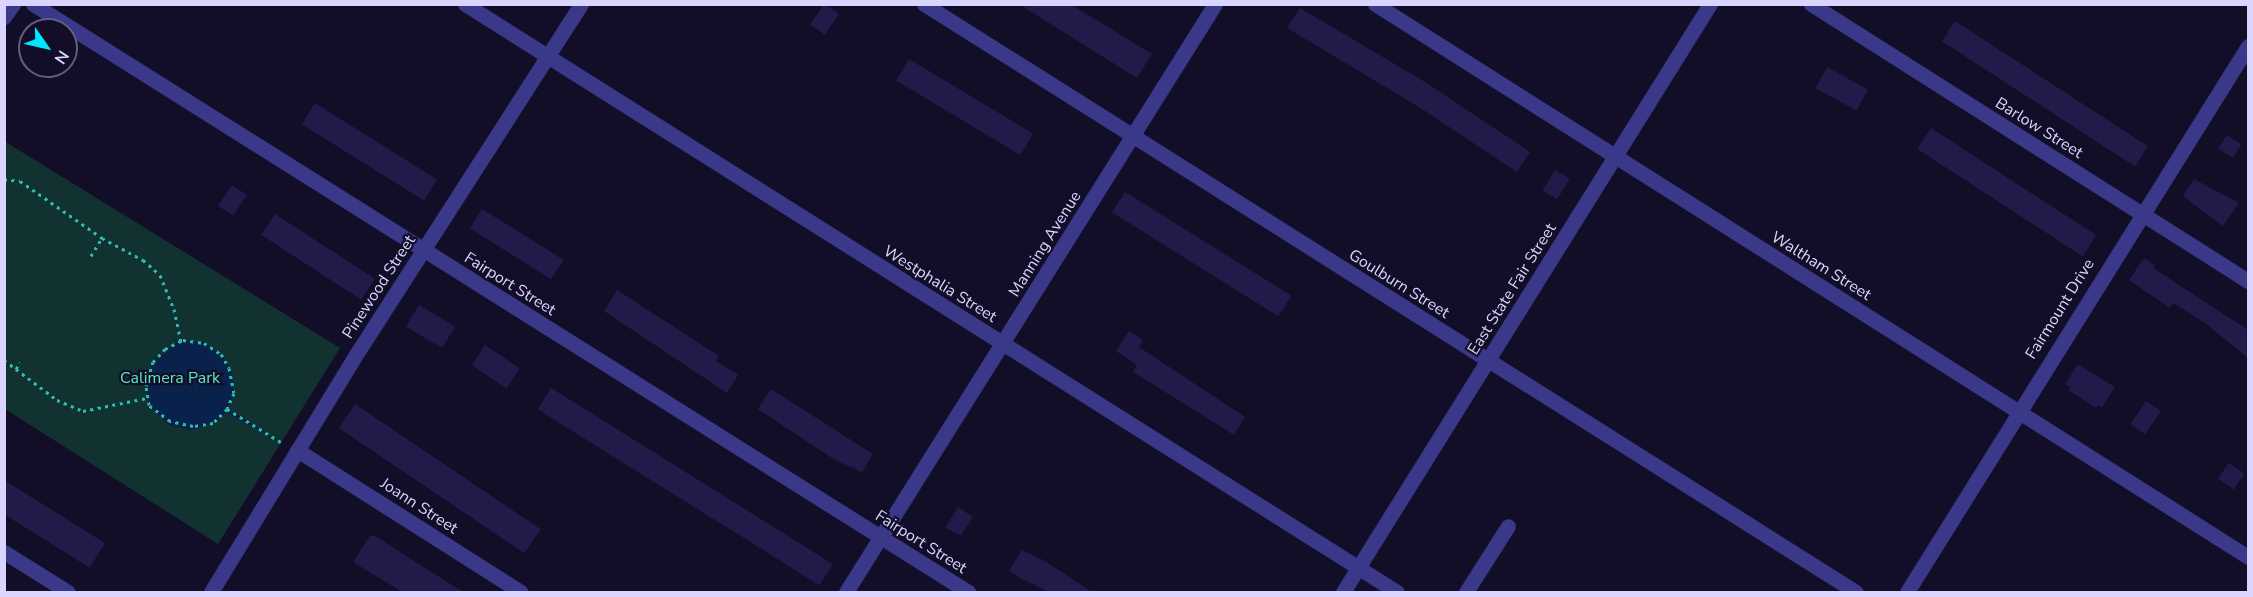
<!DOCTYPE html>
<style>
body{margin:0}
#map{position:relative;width:2253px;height:597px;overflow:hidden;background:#130e28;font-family:"Nunito Sans",sans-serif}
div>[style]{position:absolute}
.green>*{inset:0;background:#113231}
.water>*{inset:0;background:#0a224b}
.building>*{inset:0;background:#231a49;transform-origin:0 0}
.path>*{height:3px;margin-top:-1.5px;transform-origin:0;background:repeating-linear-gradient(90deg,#2abeb4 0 3px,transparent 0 7.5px)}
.minor>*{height:15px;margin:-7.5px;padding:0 7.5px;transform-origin:7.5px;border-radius:7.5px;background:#3a3889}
span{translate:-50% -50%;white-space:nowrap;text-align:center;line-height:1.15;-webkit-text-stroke:4.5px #130e28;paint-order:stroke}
.street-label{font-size:16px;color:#dad5ff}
.park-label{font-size:16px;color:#5be5c2}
.frame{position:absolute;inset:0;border:6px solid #dad5ff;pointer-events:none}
.north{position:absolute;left:18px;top:18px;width:60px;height:60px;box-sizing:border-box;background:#130e28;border:2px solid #635e7e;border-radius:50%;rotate:124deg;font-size:16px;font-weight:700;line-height:24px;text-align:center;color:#dad5ff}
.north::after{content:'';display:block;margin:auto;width:21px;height:27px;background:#01e7ff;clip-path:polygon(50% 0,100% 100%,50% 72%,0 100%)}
</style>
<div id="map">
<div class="green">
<div style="clip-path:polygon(4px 141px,340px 348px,218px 544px,5px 409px)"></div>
</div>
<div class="water">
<div style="clip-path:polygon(180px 340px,204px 343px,221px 354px,232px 373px,234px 393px,227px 409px,284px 444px,226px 412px,216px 421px,192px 430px,168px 425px,149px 405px,145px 382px,153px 362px)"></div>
</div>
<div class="building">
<div style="left:824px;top:4px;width:18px;height:25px;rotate:34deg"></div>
<div style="clip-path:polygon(1019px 4px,1070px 4px,1152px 54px,1137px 78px)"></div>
<div style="clip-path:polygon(1300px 8px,1425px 82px,1530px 152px,1517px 172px,1419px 107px,1287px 28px)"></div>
<div style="left:1955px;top:21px;width:230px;height:24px;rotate:33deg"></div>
<div style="left:909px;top:59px;width:145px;height:25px;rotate:31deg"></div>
<div style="left:1827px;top:67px;width:47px;height:24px;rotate:29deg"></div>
<div style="left:315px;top:103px;width:144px;height:25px;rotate:32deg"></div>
<div style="left:1931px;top:128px;width:197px;height:25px;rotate:33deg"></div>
<div style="left:2227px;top:135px;width:17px;height:16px;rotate:33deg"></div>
<div style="left:1555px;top:170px;width:17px;height:24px;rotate:31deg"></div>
<div style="clip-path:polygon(2194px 179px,2239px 203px,2223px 226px,2183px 196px)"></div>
<div style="left:232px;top:185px;width:18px;height:25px;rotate:34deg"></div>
<div style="left:1125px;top:192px;width:196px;height:24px;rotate:32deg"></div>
<div style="left:482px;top:209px;width:96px;height:23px;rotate:32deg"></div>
<div style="left:275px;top:214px;width:119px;height:25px;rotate:33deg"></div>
<div style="clip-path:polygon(2144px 258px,2155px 265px,2153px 268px,2248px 330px,2248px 358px,2205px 323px,2173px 303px,2170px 308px,2129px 280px)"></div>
<div style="clip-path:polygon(617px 290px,719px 356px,716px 361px,738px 375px,727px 393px,604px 311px)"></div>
<div style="left:419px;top:305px;width:42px;height:25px;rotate:31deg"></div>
<div style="clip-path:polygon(1129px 331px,1143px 340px,1139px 347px,1245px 417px,1234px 435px,1133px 372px,1137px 365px,1116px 351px)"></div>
<div style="left:485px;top:345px;width:42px;height:24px;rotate:34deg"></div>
<div style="clip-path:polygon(2078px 364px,2115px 387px,2102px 407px,2098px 405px,2096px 408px,2068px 390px,2070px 387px,2065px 384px)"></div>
<div style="left:551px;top:388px;width:332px;height:25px;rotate:32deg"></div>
<div style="clip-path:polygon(771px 389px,873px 454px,862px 472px,835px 460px,758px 409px)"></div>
<div style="left:2146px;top:401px;width:18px;height:28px;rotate:34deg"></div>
<div style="left:355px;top:404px;width:224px;height:29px;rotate:34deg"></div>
<div style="left:2229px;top:463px;width:19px;height:19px;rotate:35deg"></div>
<div style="left:4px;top:480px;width:119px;height:29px;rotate:32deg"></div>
<div style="clip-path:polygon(958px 507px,973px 517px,961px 535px,945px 528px)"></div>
<div style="clip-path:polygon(370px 536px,375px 536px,463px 592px,402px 592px,389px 584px,353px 562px)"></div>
<div style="clip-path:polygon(1022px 550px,1045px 561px,1092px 592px,1049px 592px,1024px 580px,1009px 571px)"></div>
</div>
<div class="path">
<div style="left:4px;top:179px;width:16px;rotate:7deg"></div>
<div style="left:20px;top:181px;width:100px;rotate:34.8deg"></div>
<div style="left:102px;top:238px;width:47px;rotate:28.2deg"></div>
<div style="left:143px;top:260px;width:23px;rotate:41deg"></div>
<div style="left:160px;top:275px;width:37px;rotate:68deg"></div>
<div style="left:174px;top:309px;width:34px;rotate:78deg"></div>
<div style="left:91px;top:256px;width:21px;rotate:-59deg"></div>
<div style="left:4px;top:360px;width:66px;rotate:37deg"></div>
<div style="left:57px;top:400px;width:28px;rotate:23deg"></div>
<div style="left:83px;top:411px;width:65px;rotate:-11.5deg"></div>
<div style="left:16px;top:369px;width:8px;rotate:-60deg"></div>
<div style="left:227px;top:409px;width:20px;rotate:135deg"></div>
<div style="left:213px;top:423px;width:20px;rotate:171deg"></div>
<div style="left:193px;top:426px;width:24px;rotate:-168deg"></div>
<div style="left:170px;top:421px;width:26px;rotate:-143deg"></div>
<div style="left:149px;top:405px;width:19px;rotate:-99deg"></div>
<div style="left:146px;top:386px;width:25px;rotate:-74deg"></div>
<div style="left:153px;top:362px;width:18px;rotate:-47deg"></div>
<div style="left:165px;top:349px;width:20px;rotate:-27deg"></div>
<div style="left:183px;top:340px;width:21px;rotate:8deg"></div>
<div style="left:204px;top:343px;width:20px;rotate:33deg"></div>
<div style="left:221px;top:354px;width:16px;rotate:60deg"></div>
<div style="left:229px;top:368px;width:25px;rotate:79deg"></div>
<div style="left:234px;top:393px;width:17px;rotate:114deg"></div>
<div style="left:227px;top:409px;width:67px;rotate:31.6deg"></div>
</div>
<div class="minor">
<div style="left:33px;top:4px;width:1105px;rotate:32.16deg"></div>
<div style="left:465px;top:4px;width:1102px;rotate:32.25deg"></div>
<div style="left:924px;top:4px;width:1102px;rotate:32.25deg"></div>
<div style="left:1375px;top:4px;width:1033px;rotate:32.35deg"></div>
<div style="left:1811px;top:4px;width:517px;rotate:32.37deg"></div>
<div style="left:4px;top:17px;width:16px;rotate:-55deg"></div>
<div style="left:297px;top:450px;width:265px;rotate:32.4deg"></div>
<div style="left:4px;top:552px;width:75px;rotate:32deg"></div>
<div style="left:211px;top:592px;width:284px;rotate:-58.6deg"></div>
<div style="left:359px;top:350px;width:411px;rotate:-57.3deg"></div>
<div style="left:846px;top:592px;width:694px;rotate:-57.89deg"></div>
<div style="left:1343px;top:592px;width:693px;rotate:-58.03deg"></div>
<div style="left:1466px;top:592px;width:78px;rotate:-57.5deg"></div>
<div style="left:1907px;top:592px;width:644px;rotate:-58.01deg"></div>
</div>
<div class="street-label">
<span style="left:2039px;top:128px;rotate:32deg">Barlow Street</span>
<span style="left:1045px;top:244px;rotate:-58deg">Manning Avenue</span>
<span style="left:1821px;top:266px;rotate:32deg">Waltham Street</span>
<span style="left:510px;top:284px;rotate:32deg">Fairport Street</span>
<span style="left:940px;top:284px;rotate:32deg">Westphalia Street</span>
<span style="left:1399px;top:284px;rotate:32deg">Goulburn Street</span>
<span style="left:379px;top:287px;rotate:-57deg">Pinewood Street</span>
<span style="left:1512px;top:289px;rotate:-58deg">East State Fair Street</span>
<span style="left:2060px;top:309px;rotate:-58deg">Fairmount Drive</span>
<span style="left:419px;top:506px;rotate:33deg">Joann Street</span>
<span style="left:921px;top:542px;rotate:32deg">Fairport Street</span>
</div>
<div class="park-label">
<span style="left:170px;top:378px">Calimera Park</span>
</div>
<div class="frame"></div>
<div class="north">N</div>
</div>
